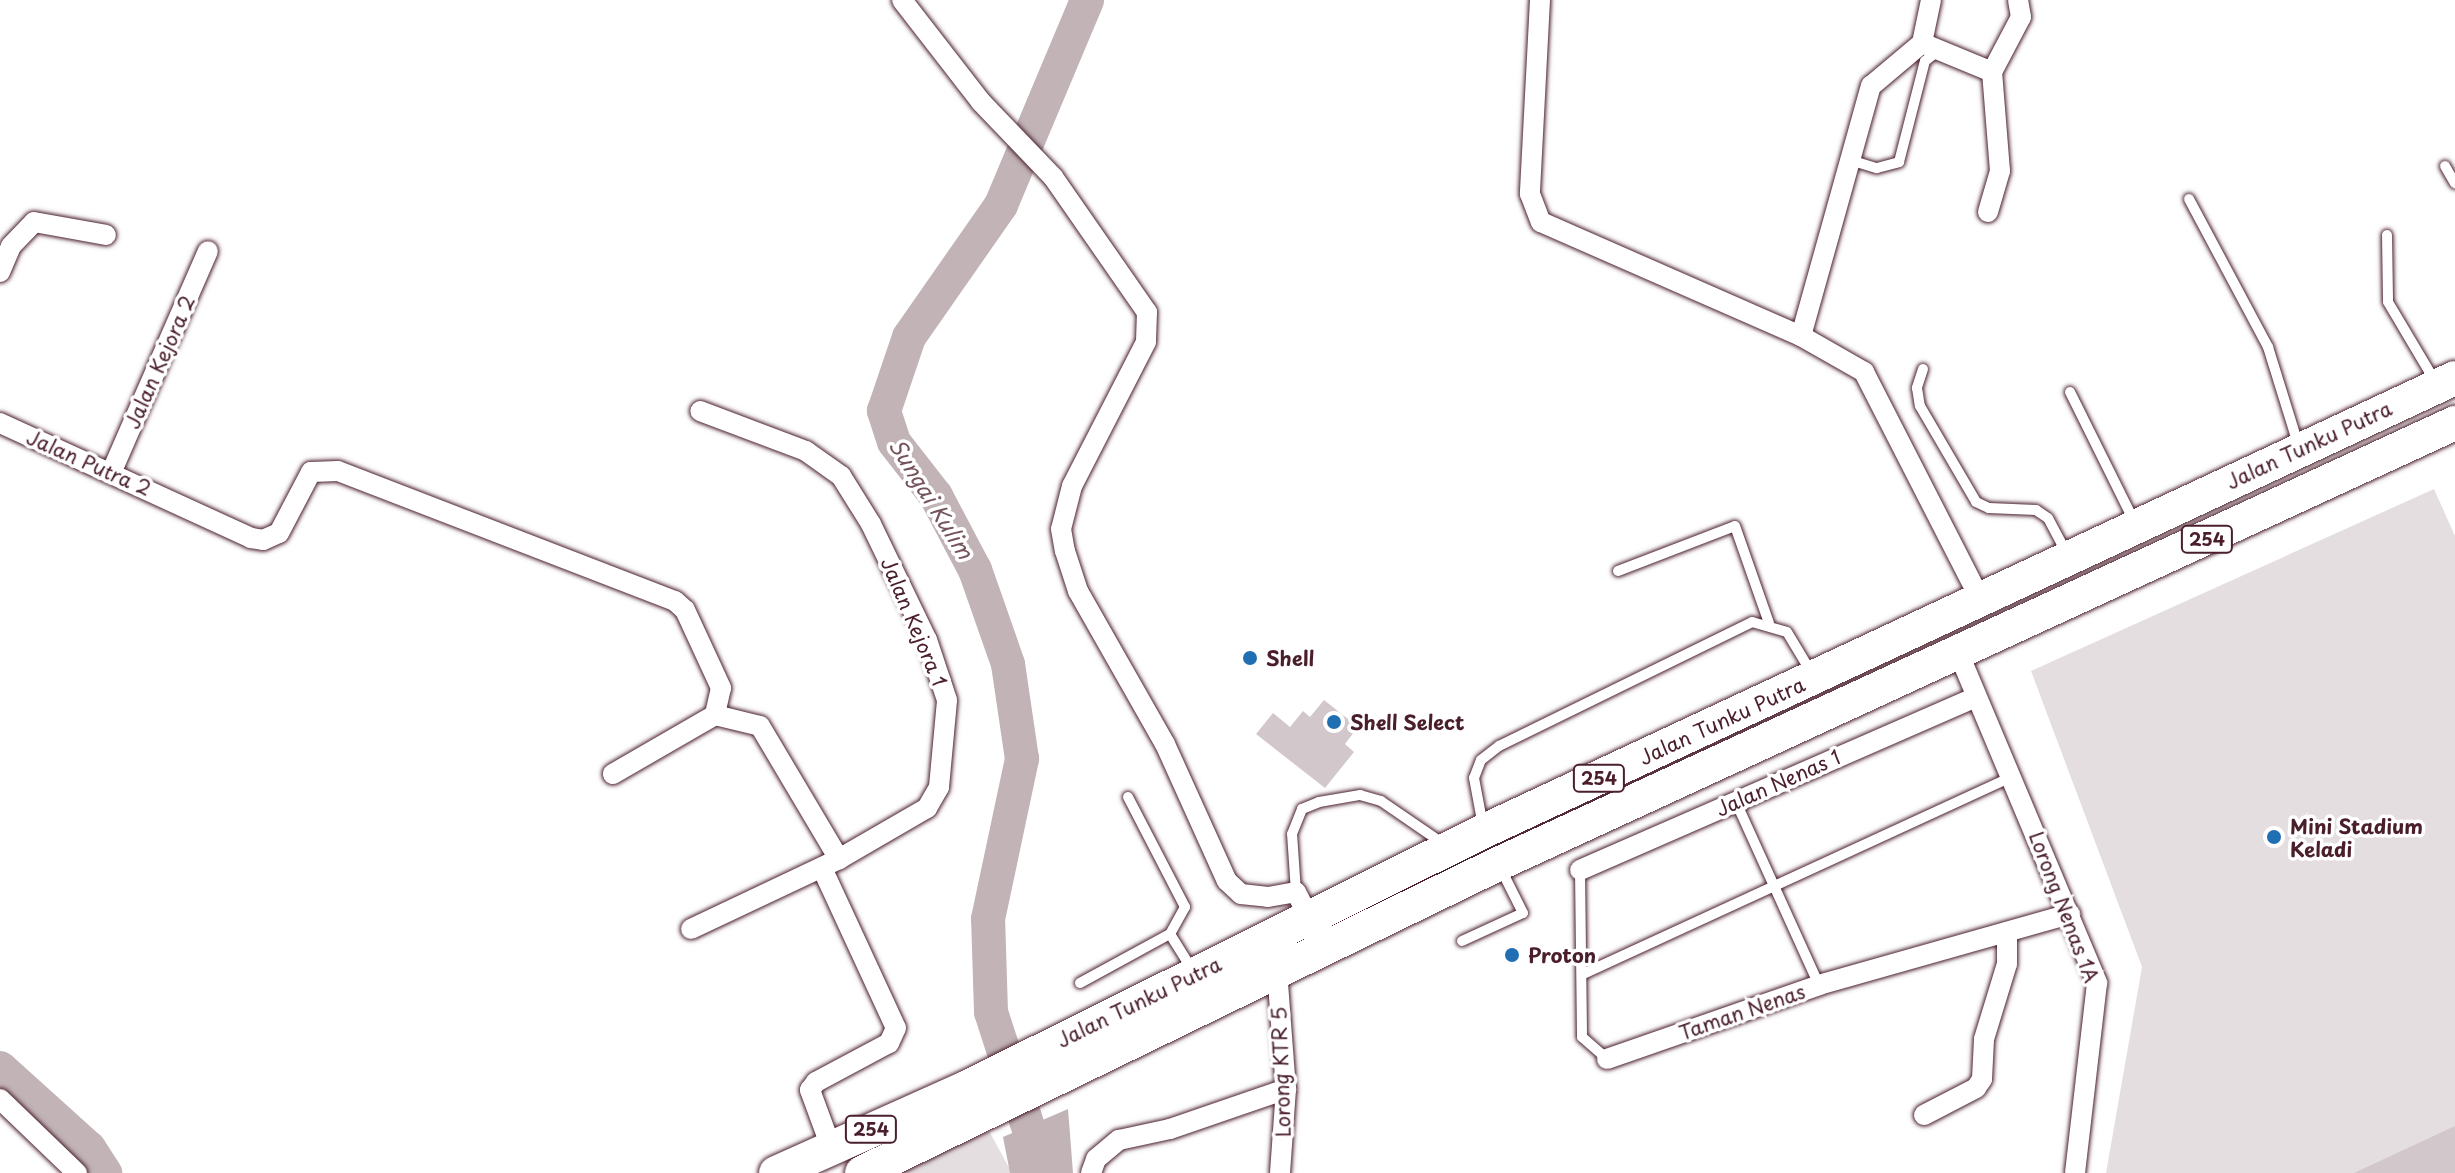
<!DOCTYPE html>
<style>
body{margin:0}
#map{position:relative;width:2455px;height:1173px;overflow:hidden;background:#fff;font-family:"Playpen Sans",sans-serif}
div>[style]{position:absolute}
.green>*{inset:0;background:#e5dee0}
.water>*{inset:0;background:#c1b3b6}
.river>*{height:34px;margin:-17px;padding:0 17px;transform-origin:17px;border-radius:17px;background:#c1b3b6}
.building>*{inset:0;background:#d2c7cb}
.roads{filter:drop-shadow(0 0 2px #4a1f2b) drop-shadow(0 0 2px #4a1f2b)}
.lane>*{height:10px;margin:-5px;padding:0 5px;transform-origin:5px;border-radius:5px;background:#fff}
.street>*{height:20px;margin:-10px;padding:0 10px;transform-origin:10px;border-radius:10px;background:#fff}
.primary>*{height:34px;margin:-17px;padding:0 17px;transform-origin:17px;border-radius:17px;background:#fff}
.dots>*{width:22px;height:22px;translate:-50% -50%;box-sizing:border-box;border:4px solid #fff;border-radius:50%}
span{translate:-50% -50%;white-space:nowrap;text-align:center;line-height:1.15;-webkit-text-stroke:7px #fff;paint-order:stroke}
.shield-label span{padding:2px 6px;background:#fff;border:2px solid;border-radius:6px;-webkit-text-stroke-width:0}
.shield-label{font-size:18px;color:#4a1f2b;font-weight:700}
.street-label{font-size:20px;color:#4a1f2b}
.poi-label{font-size:20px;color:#4a1f2b;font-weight:700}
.left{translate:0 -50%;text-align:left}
.water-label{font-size:22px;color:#74535c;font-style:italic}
</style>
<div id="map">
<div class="green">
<div style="clip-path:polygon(2434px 489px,2455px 536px,2455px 1173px,2106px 1173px,2142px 967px,2031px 671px)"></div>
<div style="clip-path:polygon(989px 1131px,1012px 1173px,894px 1173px)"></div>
</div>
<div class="water">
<div style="clip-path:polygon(1068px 1109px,1073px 1173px,1010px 1173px,1003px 1137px)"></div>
</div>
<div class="river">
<div style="left:0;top:1068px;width:120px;rotate:42deg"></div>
<div style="left:89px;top:1148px;width:30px;rotate:57deg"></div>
<div style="left:1043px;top:1173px;width:169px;rotate:-107.9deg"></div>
<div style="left:991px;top:1012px;width:93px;rotate:-91.8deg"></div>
<div style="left:988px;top:919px;width:164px;rotate:-78deg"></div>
<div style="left:1022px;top:759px;width:96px;rotate:-98.4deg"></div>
<div style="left:1008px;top:664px;width:100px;rotate:-109.3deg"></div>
<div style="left:975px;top:570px;width:84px;rotate:-117.8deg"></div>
<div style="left:936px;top:496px;width:68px;rotate:-127.9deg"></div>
<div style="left:894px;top:442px;width:33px;rotate:-108deg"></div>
<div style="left:884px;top:411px;width:78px;rotate:-71.3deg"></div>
<div style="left:909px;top:337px;width:161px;rotate:-55.1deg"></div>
<div style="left:1001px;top:205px;width:222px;rotate:-67.2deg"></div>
</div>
<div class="building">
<div style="clip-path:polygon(1324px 700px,1358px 727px,1345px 744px,1354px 752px,1325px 788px,1256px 734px,1273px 713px,1290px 727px,1303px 711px,1310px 717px)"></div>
<div style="clip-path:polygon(2455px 1126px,2455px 1173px,2354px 1173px)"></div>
</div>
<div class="roads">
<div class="lane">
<div style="left:1850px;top:160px;width:28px;rotate:17deg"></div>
<div style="left:1877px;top:168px;width:23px;rotate:-15deg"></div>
<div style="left:1899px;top:162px;width:104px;rotate:-75.6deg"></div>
<div style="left:1925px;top:61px;width:16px;rotate:-38deg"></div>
<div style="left:2445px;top:166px;width:20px;rotate:60deg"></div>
<div style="left:2189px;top:199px;width:168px;rotate:61.9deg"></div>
<div style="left:2268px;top:347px;width:105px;rotate:72.8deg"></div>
<div style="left:2387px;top:235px;width:67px;rotate:89.1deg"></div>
<div style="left:2388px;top:302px;width:92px;rotate:59.3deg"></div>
<div style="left:1923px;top:369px;width:20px;rotate:108deg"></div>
<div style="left:1917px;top:388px;width:18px;rotate:81deg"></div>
<div style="left:1920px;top:406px;width:111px;rotate:59.7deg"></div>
<div style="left:1976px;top:502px;width:14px;rotate:25deg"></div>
<div style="left:1989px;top:508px;width:47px;rotate:2.4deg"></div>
<div style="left:2036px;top:510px;width:14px;rotate:34deg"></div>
<div style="left:2048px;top:518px;width:40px;rotate:62deg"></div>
<div style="left:2070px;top:392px;width:144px;rotate:63.6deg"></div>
<div style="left:1618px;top:571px;width:125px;rotate:-21deg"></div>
<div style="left:1735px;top:526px;width:103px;rotate:70.7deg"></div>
<div style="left:1128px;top:797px;width:124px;rotate:62.6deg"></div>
<div style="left:1185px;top:907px;width:31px;rotate:119deg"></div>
<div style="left:1170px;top:934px;width:44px;rotate:58.1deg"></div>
<div style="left:1736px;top:802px;width:201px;rotate:65.6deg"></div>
<div style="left:1483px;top:826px;width:49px;rotate:-100.6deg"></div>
<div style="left:1474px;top:778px;width:19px;rotate:-69deg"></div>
<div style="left:1481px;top:760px;width:23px;rotate:-38deg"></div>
<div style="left:1499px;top:746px;width:282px;rotate:-26.1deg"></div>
<div style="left:1752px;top:622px;width:36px;rotate:16deg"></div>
<div style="left:1787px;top:632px;width:47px;rotate:59deg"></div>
<div style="left:1580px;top:870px;width:167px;rotate:89.3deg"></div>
<div style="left:1582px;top:1037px;width:33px;rotate:41deg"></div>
<div style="left:1296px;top:892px;width:58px;rotate:-93.9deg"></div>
<div style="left:1292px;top:834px;width:27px;rotate:-68deg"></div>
<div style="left:1302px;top:809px;width:18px;rotate:-22deg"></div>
<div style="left:1319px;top:802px;width:42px;rotate:-9.7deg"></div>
<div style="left:1360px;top:795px;width:22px;rotate:16deg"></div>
<div style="left:1381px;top:801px;width:74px;rotate:34.5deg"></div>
<div style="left:1462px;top:941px;width:67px;rotate:-24.7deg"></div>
<div style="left:1523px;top:913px;width:49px;rotate:-116.6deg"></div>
<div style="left:1583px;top:974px;width:473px;rotate:-24.7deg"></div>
<div style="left:1080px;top:983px;width:102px;rotate:-28.6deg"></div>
</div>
<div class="street">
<div style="left:902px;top:0;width:129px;rotate:52.2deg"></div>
<div style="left:981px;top:102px;width:104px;rotate:46.2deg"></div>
<div style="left:1053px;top:177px;width:165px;rotate:55.2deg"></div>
<div style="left:1147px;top:312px;width:30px;rotate:92deg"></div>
<div style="left:1146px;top:342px;width:162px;rotate:117.2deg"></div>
<div style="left:1072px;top:486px;width:44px;rotate:104.3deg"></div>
<div style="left:1061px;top:529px;width:22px;rotate:80deg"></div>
<div style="left:1065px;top:551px;width:42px;rotate:72deg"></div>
<div style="left:1078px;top:591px;width:176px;rotate:60.4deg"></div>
<div style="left:1165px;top:744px;width:150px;rotate:65.7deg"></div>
<div style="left:1227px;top:881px;width:19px;rotate:43deg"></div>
<div style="left:1241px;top:894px;width:27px;rotate:6deg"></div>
<div style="left:1268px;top:897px;width:28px;rotate:-10deg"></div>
<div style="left:1296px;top:892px;width:37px;rotate:63deg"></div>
<div style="left:1540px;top:0;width:194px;rotate:93deg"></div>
<div style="left:1530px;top:194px;width:30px;rotate:69deg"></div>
<div style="left:1541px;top:222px;width:284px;rotate:23.7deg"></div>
<div style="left:1801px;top:336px;width:73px;rotate:29.7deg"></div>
<div style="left:1864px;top:372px;width:257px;rotate:62.9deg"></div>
<div style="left:1922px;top:43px;width:76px;rotate:22.5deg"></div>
<div style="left:1988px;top:212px;width:43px;rotate:-73.7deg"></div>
<div style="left:2000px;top:171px;width:99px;rotate:-94.6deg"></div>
<div style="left:1992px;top:72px;width:62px;rotate:-62.2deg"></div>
<div style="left:2021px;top:17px;width:17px;rotate:-100deg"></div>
<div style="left:0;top:272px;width:28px;rotate:-67deg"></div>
<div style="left:11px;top:246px;width:33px;rotate:-46deg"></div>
<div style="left:34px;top:222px;width:73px;rotate:10.2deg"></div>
<div style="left:1801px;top:336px;width:260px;rotate:-74.4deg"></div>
<div style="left:1871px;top:86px;width:67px;rotate:-40.1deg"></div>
<div style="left:1922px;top:43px;width:44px;rotate:-78.2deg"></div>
<div style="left:0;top:423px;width:276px;rotate:24.6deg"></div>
<div style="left:251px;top:538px;width:12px;rotate:9deg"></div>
<div style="left:263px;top:540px;width:17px;rotate:-24deg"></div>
<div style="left:279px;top:533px;width:69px;rotate:-62.3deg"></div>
<div style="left:311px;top:472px;width:27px;rotate:-2deg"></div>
<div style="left:338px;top:471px;width:361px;rotate:21.1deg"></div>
<div style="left:675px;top:601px;width:13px;rotate:42deg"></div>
<div style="left:685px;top:610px;width:86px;rotate:65.2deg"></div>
<div style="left:721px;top:688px;width:28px;rotate:103deg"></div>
<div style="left:715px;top:715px;width:118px;rotate:150deg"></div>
<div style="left:111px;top:473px;width:242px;rotate:-66.4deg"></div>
<div style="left:1959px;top:654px;width:357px;rotate:67.2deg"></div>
<div style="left:2097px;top:983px;width:191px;rotate:96.6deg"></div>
<div style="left:715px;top:715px;width:46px;rotate:13.7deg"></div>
<div style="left:760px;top:726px;width:155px;rotate:59.3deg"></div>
<div style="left:822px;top:868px;width:176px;rotate:65.2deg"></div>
<div style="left:896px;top:1028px;width:17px;rotate:115deg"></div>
<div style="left:889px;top:1043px;width:83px;rotate:151.9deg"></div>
<div style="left:816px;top:1082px;width:10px;rotate:127deg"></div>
<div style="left:810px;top:1090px;width:61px;rotate:69.8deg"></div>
<div style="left:1580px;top:870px;width:432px;rotate:-23.6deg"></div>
<div style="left:691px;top:929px;width:164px;rotate:-25.3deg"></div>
<div style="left:839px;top:859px;width:102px;rotate:-30.1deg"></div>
<div style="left:927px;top:808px;width:24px;rotate:-60deg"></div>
<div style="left:939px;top:787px;width:87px;rotate:-84.7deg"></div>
<div style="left:947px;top:700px;width:63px;rotate:-108.4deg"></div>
<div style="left:927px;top:640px;width:129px;rotate:-115.8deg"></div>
<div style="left:871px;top:524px;width:57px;rotate:-122deg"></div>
<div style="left:841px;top:476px;width:43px;rotate:-144.5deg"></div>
<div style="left:806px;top:451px;width:113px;rotate:-159.3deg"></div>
<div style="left:1277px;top:970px;width:119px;rotate:85.7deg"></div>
<div style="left:1286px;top:1089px;width:84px;rotate:94.1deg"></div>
<div style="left:1607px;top:1059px;width:225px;rotate:-19.2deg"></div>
<div style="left:1819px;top:985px;width:261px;rotate:-15.8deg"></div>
<div style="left:0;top:1099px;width:107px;rotate:43.9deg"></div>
<div style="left:1924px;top:1115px;width:59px;rotate:-27.4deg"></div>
<div style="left:1976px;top:1088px;width:11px;rotate:-56deg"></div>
<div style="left:1982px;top:1079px;width:40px;rotate:-87.1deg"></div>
<div style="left:1984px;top:1039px;width:78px;rotate:-73deg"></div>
<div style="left:2007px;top:964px;width:32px;rotate:-90deg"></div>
<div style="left:1091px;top:1173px;width:15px;rotate:-70deg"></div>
<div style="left:1096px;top:1159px;width:30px;rotate:-40deg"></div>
<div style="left:1119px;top:1140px;width:52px;rotate:-12.2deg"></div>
<div style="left:1170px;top:1129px;width:123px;rotate:-19deg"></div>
</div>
<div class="primary">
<div style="left:776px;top:1173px;width:208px;rotate:-24.1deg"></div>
<div style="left:966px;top:1088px;width:578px;rotate:-26.39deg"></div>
<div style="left:1484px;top:831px;width:1071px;rotate:-25.01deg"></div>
<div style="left:862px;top:1173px;width:707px;rotate:-25.91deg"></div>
<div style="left:1498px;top:864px;width:1054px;rotate:-24.74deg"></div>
</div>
</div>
<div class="dots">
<div style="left:1250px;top:658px;background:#1f6fb2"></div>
<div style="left:1334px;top:722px;background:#1f6fb2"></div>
<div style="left:2274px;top:837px;background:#1f6fb2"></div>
<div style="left:1512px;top:955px;background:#1f6fb2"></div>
</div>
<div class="shield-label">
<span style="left:2207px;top:539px">254</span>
<span style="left:1599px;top:778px">254</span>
<span style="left:871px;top:1129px">254</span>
</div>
<div class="street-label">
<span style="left:160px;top:362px;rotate:-66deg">Jalan Kejora 2</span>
<span style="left:2309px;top:445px;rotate:-25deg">Jalan Tunku Putra</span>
<span style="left:89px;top:463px;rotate:24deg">Jalan Putra 2</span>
<span style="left:914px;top:622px;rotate:67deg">Jalan Kejora 1</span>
<span style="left:1722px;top:721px;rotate:-25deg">Jalan Tunku Putra</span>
<span style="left:1778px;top:783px;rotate:-24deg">Jalan Nenas 1</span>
<span style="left:2064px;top:907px;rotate:69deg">Lorong Nenas 1A</span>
<span style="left:1139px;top:1002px;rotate:-26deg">Jalan Tunku Putra</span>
<span style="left:1742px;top:1012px;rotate:-19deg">Taman Nenas</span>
<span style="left:1281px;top:1072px;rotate:-92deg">Lorong KTR 5</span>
</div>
<div class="poi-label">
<span class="left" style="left:1266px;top:658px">Shell</span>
<span class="left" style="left:1350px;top:722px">Shell Select</span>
<span class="left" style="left:2290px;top:838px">Mini Stadium<br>Keladi</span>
<span class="left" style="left:1528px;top:955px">Proton</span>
</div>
<div class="water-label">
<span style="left:932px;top:498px;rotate:58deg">Sungai Kulim</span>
</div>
</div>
